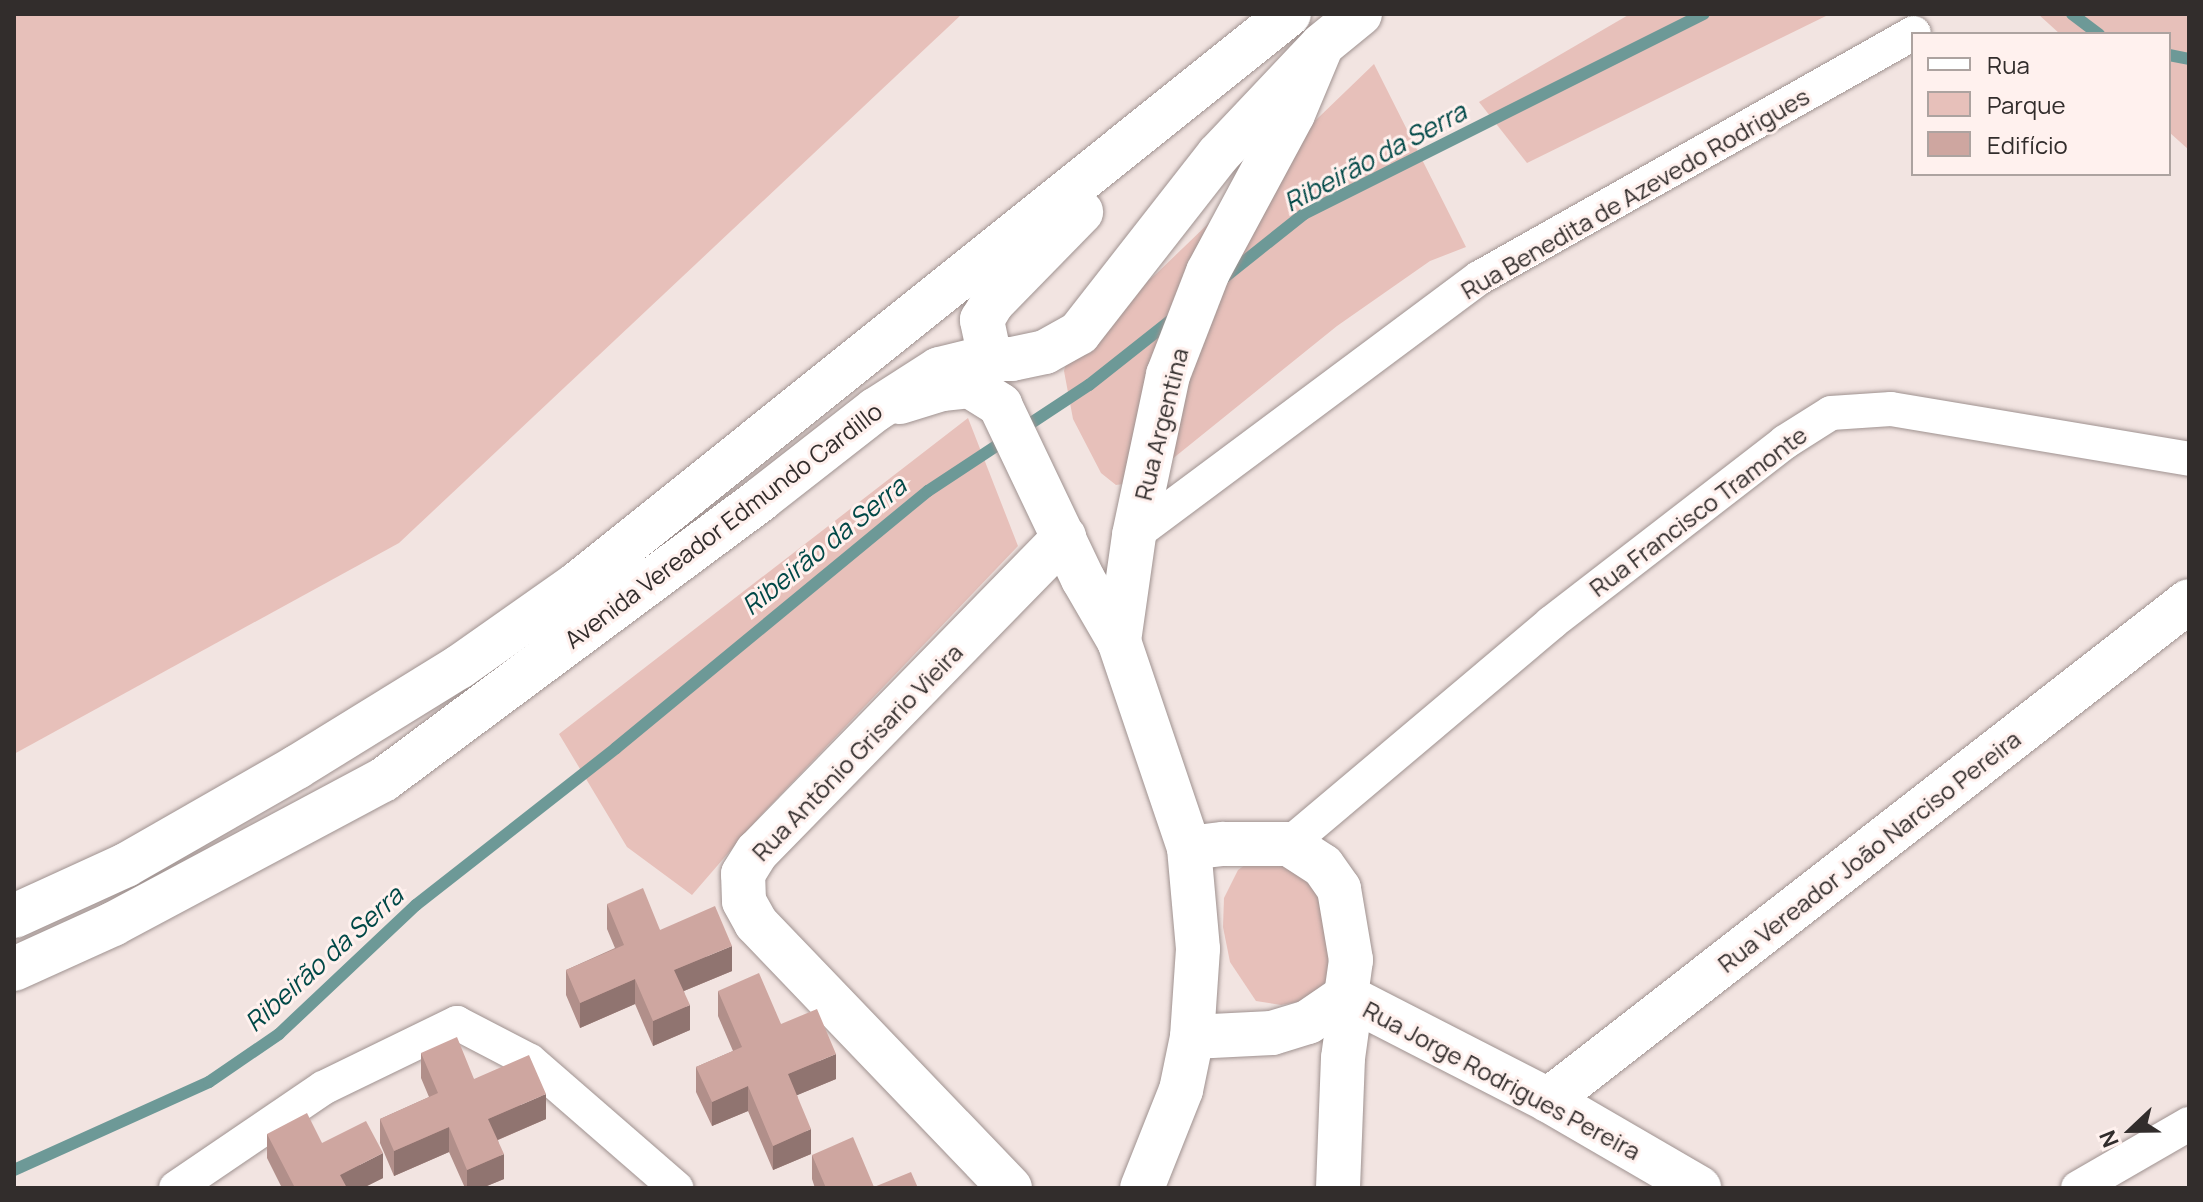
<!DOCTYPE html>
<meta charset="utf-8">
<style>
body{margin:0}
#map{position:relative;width:2203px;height:1202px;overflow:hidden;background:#f2e4e1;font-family:Manrope,sans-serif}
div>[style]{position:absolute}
.green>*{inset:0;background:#e7c0ba}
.stream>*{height:12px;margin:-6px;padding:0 6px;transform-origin:6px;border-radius:6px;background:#6d9997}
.roads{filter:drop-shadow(0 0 2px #9f9290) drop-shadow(0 0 2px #9f9290)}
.street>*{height:34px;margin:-17px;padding:0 17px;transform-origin:17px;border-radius:17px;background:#fff}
.secondary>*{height:44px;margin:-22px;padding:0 22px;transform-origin:22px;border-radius:22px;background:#fff}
.primary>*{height:44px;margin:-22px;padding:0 22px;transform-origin:22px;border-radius:22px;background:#fff}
.wall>*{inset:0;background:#b18f8a}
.shaded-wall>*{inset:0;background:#907470}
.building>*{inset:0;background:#cea6a0}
span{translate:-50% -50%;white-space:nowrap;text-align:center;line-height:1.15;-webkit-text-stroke:6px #fff1ee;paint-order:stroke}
.street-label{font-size:24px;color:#322d2c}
.water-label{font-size:26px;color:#004847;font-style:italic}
.frame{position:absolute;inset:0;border:16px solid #322d2c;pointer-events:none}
.legend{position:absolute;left:1911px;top:32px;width:260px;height:144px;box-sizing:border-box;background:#fff1ee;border:2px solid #ada3a0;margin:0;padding:10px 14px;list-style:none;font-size:24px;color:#322d2c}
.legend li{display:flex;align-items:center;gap:16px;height:40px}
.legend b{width:40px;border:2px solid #ada3a0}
.north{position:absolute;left:2091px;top:1090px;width:80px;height:80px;-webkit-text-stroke:6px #fff1ee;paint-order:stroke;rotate:248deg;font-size:22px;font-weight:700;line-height:32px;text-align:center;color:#322d2c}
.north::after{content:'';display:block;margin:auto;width:28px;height:36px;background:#322d2c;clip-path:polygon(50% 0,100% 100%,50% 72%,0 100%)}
</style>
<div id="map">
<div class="green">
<div style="clip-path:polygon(14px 14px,962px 14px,399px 543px,14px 754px)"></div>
<div style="clip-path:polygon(1630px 14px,1830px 14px,1527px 163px,1479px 102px)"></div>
<div style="clip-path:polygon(2038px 14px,2189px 14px,2189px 150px,2169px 132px,2169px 34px,2060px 34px)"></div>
<div style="clip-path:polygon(1374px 64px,1466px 247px,1430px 261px,1337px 326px,1145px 481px,1116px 485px,1101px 473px,1073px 419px,1064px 371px,1070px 346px,1156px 274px)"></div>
<div style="clip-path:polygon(968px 418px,1018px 546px,762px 814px,692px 895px,627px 847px,559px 734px)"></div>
<div style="clip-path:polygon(1249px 862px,1290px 865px,1310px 883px,1321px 904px,1333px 959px,1327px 981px,1309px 1000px,1281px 1005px,1256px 1001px,1230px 962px,1223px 927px,1224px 898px,1238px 870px)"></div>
</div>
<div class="stream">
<div style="left:2072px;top:14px;width:34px;rotate:37deg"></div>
<div style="left:2169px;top:55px;width:20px;rotate:11deg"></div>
<div style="left:1221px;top:280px;width:106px;rotate:-38.5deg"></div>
<div style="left:1304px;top:214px;width:447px;rotate:-26.6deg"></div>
<div style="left:14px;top:1170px;width:214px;rotate:-24.3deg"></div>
<div style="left:209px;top:1082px;width:85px;rotate:-34.4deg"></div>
<div style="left:279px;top:1034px;width:188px;rotate:-43.3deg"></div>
<div style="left:416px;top:905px;width:254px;rotate:-38.1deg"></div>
<div style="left:616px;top:748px;width:404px;rotate:-39.5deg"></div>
<div style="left:928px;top:491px;width:193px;rotate:-33.4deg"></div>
<div style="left:1089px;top:385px;width:110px;rotate:-38.3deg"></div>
</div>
<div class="roads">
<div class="street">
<div style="left:1134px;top:535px;width:430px;rotate:-36.7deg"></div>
<div style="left:1479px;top:278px;width:499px;rotate:-29.4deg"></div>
<div style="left:1289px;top:844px;width:343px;rotate:-40.1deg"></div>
<div style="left:1551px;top:623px;width:296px;rotate:-37.7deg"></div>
<div style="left:1785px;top:442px;width:54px;rotate:-32.2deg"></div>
<div style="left:1831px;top:413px;width:60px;rotate:-3.8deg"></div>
<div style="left:1891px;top:409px;width:302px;rotate:9.5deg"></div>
<div style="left:176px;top:1188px;width:178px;rotate:-34.2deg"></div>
<div style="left:323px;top:1088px;width:149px;rotate:-25.9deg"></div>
<div style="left:457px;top:1023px;width:82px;rotate:27.5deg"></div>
<div style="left:530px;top:1061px;width:194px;rotate:41deg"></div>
<div style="left:2078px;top:1188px;width:128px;rotate:-30deg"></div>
</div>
<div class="secondary">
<div style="left:900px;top:402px;width:44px;rotate:-17.2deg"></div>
<div style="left:942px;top:389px;width:28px;rotate:-6deg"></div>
<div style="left:970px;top:386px;width:36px;rotate:32deg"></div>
<div style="left:1000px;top:405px;width:193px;rotate:64.5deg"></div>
<div style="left:1083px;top:579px;width:72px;rotate:59.9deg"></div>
<div style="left:1119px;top:641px;width:219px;rotate:71.3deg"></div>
<div style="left:1189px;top:848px;width:101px;rotate:84.9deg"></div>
<div style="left:1198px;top:949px;width:88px;rotate:93.9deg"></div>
<div style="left:1192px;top:1037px;width:54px;rotate:101.7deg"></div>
<div style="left:1181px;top:1090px;width:105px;rotate:111.7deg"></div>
<div style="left:1119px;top:641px;width:107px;rotate:-81.9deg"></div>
<div style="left:1134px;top:535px;width:164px;rotate:-78deg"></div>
<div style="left:1168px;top:375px;width:110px;rotate:-68.8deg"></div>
<div style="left:1208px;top:272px;width:179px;rotate:-61.7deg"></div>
<div style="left:1293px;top:114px;width:73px;rotate:-67.3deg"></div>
<div style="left:1189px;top:848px;width:34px;rotate:-7deg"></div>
<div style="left:1223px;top:844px;width:66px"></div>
<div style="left:1289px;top:844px;width:40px;rotate:32.9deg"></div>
<div style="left:1323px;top:866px;width:28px;rotate:55deg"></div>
<div style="left:1339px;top:889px;width:72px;rotate:80.4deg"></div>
<div style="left:1351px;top:960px;width:36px;rotate:98deg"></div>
<div style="left:1346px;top:996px;width:46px;rotate:145.6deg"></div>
<div style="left:1308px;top:1022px;width:38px;rotate:163deg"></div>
<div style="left:1272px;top:1033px;width:80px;rotate:177.1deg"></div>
<div style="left:1346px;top:996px;width:227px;rotate:27.2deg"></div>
<div style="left:1548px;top:1100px;width:175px;rotate:30.2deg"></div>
<div style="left:1548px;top:1100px;width:812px;rotate:-37.9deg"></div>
<div style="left:1010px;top:1188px;width:367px;rotate:-133.8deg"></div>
<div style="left:756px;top:923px;width:25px;rotate:-119deg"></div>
<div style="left:744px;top:901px;width:27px;rotate:-92deg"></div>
<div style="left:743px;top:874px;width:26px;rotate:-58deg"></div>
<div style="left:757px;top:852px;width:440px;rotate:-45.7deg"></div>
<div style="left:1338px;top:1188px;width:130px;rotate:-87.8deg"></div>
<div style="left:1343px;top:1058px;width:59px;rotate:-82.1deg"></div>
</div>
<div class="primary">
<div style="left:990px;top:358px;width:39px;rotate:-102deg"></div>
<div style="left:982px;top:320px;width:21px;rotate:-59deg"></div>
<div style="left:993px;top:302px;width:126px;rotate:-45.6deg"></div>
<div style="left:14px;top:916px;width:123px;rotate:-24.5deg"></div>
<div style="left:126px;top:865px;width:197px;rotate:-29.8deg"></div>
<div style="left:297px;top:767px;width:190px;rotate:-31.7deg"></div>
<div style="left:459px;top:667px;width:144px;rotate:-35.1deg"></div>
<div style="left:577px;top:584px;width:912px;rotate:-38.68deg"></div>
<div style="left:14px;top:969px;width:109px;rotate:-24.4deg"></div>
<div style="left:113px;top:924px;width:306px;rotate:-28.1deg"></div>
<div style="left:383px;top:780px;width:471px;rotate:-36.6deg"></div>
<div style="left:761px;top:499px;width:145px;rotate:-38deg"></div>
<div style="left:875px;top:410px;width:76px;rotate:-32.6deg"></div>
<div style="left:939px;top:369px;width:42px;rotate:-13.7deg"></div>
<div style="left:980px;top:359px;width:32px"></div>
<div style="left:1012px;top:359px;width:34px;rotate:-12deg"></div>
<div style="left:1045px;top:352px;width:39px;rotate:-29deg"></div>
<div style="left:1079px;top:333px;width:226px;rotate:-52deg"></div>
<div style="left:1218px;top:155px;width:151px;rotate:-46.6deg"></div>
<div style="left:1322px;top:45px;width:49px;rotate:-39.2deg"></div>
</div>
</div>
<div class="wall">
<div style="clip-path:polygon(607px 904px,660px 930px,732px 971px,684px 991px,690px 1030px,653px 1046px,635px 1004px,580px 1028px,566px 995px,566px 970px,615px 948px,607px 929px)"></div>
<div style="clip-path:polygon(718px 991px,781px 1024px,836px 1079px,797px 1095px,811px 1154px,773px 1170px,748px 1111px,712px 1126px,696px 1092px,696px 1067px,733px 1051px,718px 1016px)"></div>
<div style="clip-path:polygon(421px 1053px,474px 1079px,546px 1119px,498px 1140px,504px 1179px,482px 1188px,465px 1188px,449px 1152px,394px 1176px,380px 1143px,380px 1119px,429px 1097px,421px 1078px)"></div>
<div style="clip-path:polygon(267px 1134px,322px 1143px,383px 1178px,363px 1188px,282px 1188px,267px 1158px)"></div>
<div style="clip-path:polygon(812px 1155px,874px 1187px,918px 1188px,815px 1188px,812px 1179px)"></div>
</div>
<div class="shaded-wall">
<div style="clip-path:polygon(732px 946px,732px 971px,674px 995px,674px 970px)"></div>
<div style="clip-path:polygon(635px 979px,635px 1004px,580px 1028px,580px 1003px)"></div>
<div style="clip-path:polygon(690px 1005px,690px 1030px,653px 1046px,653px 1021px)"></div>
<div style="clip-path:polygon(836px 1054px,836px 1079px,788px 1099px,788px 1074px)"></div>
<div style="clip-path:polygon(748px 1086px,748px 1111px,712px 1126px,712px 1102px)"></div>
<div style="clip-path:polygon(546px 1094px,546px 1119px,488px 1144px,488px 1119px)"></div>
<div style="clip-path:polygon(449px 1127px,449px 1152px,394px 1176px,394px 1151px)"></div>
<div style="clip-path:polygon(811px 1129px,811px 1154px,773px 1170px,773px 1146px)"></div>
<div style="clip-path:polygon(383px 1153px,383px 1178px,363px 1188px,340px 1188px,340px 1175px)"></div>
<div style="clip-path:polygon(504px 1154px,504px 1179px,482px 1188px,467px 1188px,467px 1170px)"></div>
</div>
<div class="building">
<div style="clip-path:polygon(643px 888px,660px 930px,715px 906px,732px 946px,674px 970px,690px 1005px,653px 1021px,635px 979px,580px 1003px,566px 970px,624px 945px,607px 904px)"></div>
<div style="clip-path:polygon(759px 973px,781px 1024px,817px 1009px,836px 1054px,788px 1074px,811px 1129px,773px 1146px,748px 1086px,712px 1102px,696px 1067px,742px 1047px,718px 991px)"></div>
<div style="clip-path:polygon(457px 1037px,474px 1079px,529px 1055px,546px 1094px,488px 1119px,504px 1154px,467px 1170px,449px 1127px,394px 1151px,380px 1119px,438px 1093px,421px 1053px)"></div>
<div style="clip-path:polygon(307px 1113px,322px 1143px,366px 1121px,383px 1153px,340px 1175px,347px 1188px,289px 1188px,294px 1186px,267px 1134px)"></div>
<div style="clip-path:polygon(853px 1137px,874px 1187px,911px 1172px,918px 1188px,826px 1188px,812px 1155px)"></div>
</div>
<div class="street-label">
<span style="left:1635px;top:193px;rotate:-30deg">Rua Benedita de Azevedo Rodrigues</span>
<span style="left:1161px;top:424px;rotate:-76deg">Rua Argentina</span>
<span style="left:1698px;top:511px;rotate:-37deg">Rua Francisco Tramonte</span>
<span style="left:723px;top:525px;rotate:-37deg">Avenida Vereador Edmundo Cardillo</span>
<span style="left:857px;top:752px;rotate:-46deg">Rua Antônio Grisario Vieira</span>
<span style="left:1869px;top:851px;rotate:-38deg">Rua Vereador João Narciso Pereira</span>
<span style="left:1502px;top:1080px;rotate:28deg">Rua Jorge Rodrigues Pereira</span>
</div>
<div class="water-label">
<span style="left:1375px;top:157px;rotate:-28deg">Ribeirão da Serra</span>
<span style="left:824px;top:546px;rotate:-39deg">Ribeirão da Serra</span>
<span style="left:324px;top:959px;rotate:-42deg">Ribeirão da Serra</span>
</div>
<div class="frame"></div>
<ul class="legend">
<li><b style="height:10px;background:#fff"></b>Rua</li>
<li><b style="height:22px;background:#e7c0ba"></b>Parque</li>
<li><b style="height:22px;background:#cea6a0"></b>Edifício</li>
</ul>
<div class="north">N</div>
</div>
